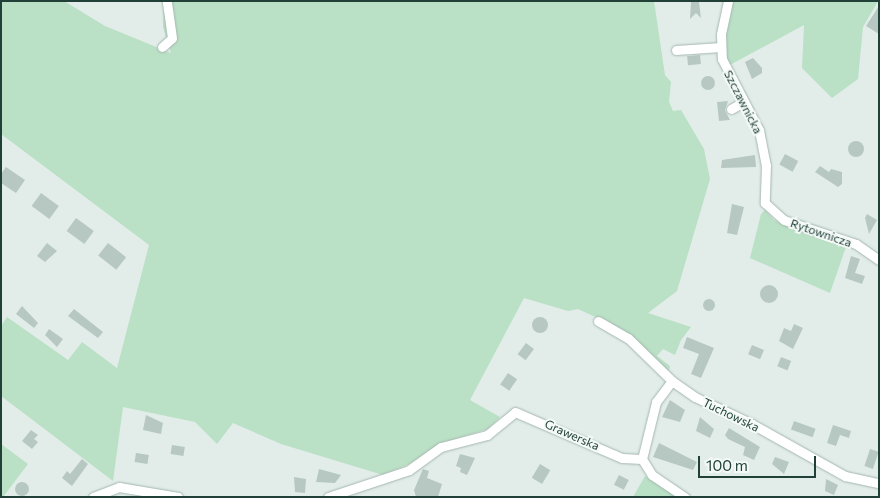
<!DOCTYPE html>
<style>
body{margin:0}
#map{position:relative;width:880px;height:498px;overflow:hidden;background:#e2ede9;font-family:Commissioner,sans-serif}
div>[style]{position:absolute}
.green>*{inset:0;background:#bae0c5}
.building>*{inset:0;background:#b7c8c2;transform-origin:0 0}
.round{border-radius:50%}
.roads{filter:drop-shadow(0 0 1px #a4b6b0) drop-shadow(0 0 1px #a4b6b0)}
.minor>*{height:9px;margin:-4.5px;padding:0 4.5px;transform-origin:4.5px;border-radius:4.5px;background:#fff}
span{translate:-50% -50%;white-space:nowrap;text-align:center;line-height:1.15;-webkit-text-stroke:4px #f3f9f6;paint-order:stroke}
.street-label{font-size:12px;color:#214038}
.frame{position:absolute;inset:0;border:2px solid #214038;pointer-events:none}
.scale{position:absolute;left:698px;top:456px;width:118px;height:22px;box-sizing:border-box;border:2px solid #214038;border-top:0;padding-left:6px;font-size:15px;line-height:18px;white-space:nowrap;color:#214038;-webkit-text-stroke:4px #f3f9f6;paint-order:stroke}
</style>
<div id="map">
<div class="green">
<div style="clip-path:polygon(1px 1px,64px 1px,105px 26px,171px 53px,163px 27px,164px 1px,654px 1px,665px 75px,671px 82px,669px 102px,673px 111px,681px 110px,704px 149px,710px 179px,677px 291px,648px 313px,691px 327px,681px 340px,675px 355px,663px 349px,657px 356px,670px 366px,668px 375px,615px 326px,578px 309px,568px 311px,524px 298px,470px 400px,500px 417px,488px 429px,442px 443px,409px 464px,383px 475px,281px 444px,233px 423px,217px 444px,195px 422px,123px 407px,113px 481px,1px 396px,1px 326px,7px 317px,68px 360px,82px 342px,117px 368px,149px 245px,1px 134px)"></div>
<div style="clip-path:polygon(732px 1px,878px 1px,863px 27px,858px 79px,832px 98px,802px 68px,804px 25px,728px 66px,724px 53px,727px 43px,723px 38px)"></div>
<div style="clip-path:polygon(765px 210px,774px 220px,793px 228px,847px 244px,830px 293px,750px 258px,761px 214px)"></div>
<div style="clip-path:polygon(1px 444px,28px 464px,3px 497px,1px 496px)"></div>
<div style="clip-path:polygon(645px 476px,678px 497px,633px 497px)"></div>
</div>
<div class="building">
<div style="clip-path:polygon(691px 2px,699px 2px,701px 18px,696px 13px,690px 19px)"></div>
<div style="clip-path:polygon(879px 6px,879px 34px,866px 26px)"></div>
<div style="left:700px;top:55px;width:9px;height:13px;rotate:84deg"></div>
<div style="clip-path:polygon(753px 58px,762px 68px,762px 73px,752px 79px,745px 62px)"></div>
<div class="round" style="left:701px;top:76px;width:14px;height:14px"></div>
<div style="clip-path:polygon(728px 101px,725px 110px,730px 120px,719px 121px,717px 102px)"></div>
<div class="round" style="left:848px;top:141px;width:16px;height:16px"></div>
<div style="left:785px;top:154px;width:15px;height:12px;rotate:28deg"></div>
<div style="clip-path:polygon(755px 155px,756px 167px,721px 168px,722px 160px)"></div>
<div style="clip-path:polygon(820px 166px,829px 172px,831px 169px,842px 172px,842px 184px,838px 187px,815px 172px)"></div>
<div style="clip-path:polygon(6px 167px,25px 180px,16px 193px,1px 183px,1px 174px)"></div>
<div style="left:41px;top:193px;width:22px;height:16px;rotate:36deg"></div>
<div style="clip-path:polygon(732px 204px,744px 207px,737px 235px,727px 233px)"></div>
<div style="clip-path:polygon(867px 214px,877px 220px,869px 234px,865px 218px)"></div>
<div style="left:76px;top:218px;width:22px;height:16px;rotate:36deg"></div>
<div style="clip-path:polygon(47px 243px,57px 251px,45px 262px,37px 256px)"></div>
<div style="left:108px;top:243px;width:23px;height:16px;rotate:38deg"></div>
<div style="clip-path:polygon(851px 256px,860px 259px,855px 273px,865px 276px,862px 284px,845px 278px)"></div>
<div class="round" style="left:760px;top:285px;width:18px;height:18px"></div>
<div class="round" style="left:703px;top:299px;width:12px;height:12px"></div>
<div style="clip-path:polygon(22px 306px,38px 323px,34px 328px,16px 314px)"></div>
<div style="clip-path:polygon(74px 309px,103px 332px,98px 338px,68px 316px)"></div>
<div class="round" style="left:532px;top:317px;width:16px;height:16px"></div>
<div style="clip-path:polygon(794px 324px,803px 328px,793px 349px,779px 341px,784px 328px,791px 331px)"></div>
<div style="clip-path:polygon(49px 329px,63px 339px,57px 347px,45px 335px)"></div>
<div style="clip-path:polygon(687px 337px,714px 348px,701px 378px,691px 374px,699px 354px,683px 348px)"></div>
<div style="left:526px;top:343px;width:10px;height:14px;rotate:37deg"></div>
<div style="left:752px;top:345px;width:13px;height:10px;rotate:23deg"></div>
<div style="left:781px;top:357px;width:11px;height:10px;rotate:22deg"></div>
<div style="left:508px;top:373px;width:11px;height:14px;rotate:34deg"></div>
<div style="clip-path:polygon(670px 400px,685px 410px,680px 422px,662px 417px)"></div>
<div style="clip-path:polygon(146px 415px,163px 423px,161px 434px,143px 430px)"></div>
<div style="clip-path:polygon(700px 417px,714px 429px,710px 438px,696px 431px)"></div>
<div style="left:794px;top:421px;width:23px;height:9px;rotate:20deg"></div>
<div style="clip-path:polygon(833px 425px,851px 431px,849px 438px,840px 435px,836px 446px,827px 443px)"></div>
<div style="clip-path:polygon(729px 428px,760px 447px,754px 460px,743px 455px,745px 447px,728px 439px,725px 435px)"></div>
<div style="clip-path:polygon(31px 430px,38px 435px,34px 439px,38px 442px,32px 449px,22px 441px)"></div>
<div style="clip-path:polygon(659px 443px,697px 462px,693px 470px,653px 457px)"></div>
<div style="left:172px;top:445px;width:13px;height:9px;rotate:9deg"></div>
<div style="left:870px;top:449px;width:9px;height:18px;rotate:18deg"></div>
<div style="left:136px;top:453px;width:13px;height:9px;rotate:9deg"></div>
<div style="clip-path:polygon(460px 454px,475px 458px,467px 475px,460px 472px,461px 468px,456px 466px)"></div>
<div style="clip-path:polygon(775px 457px,789px 462px,784px 474px,772px 464px)"></div>
<div style="clip-path:polygon(82px 459px,88px 464px,72px 486px,62px 478px,67px 471px,70px 474px)"></div>
<div style="left:540px;top:464px;width:12px;height:16px;rotate:31deg"></div>
<div style="clip-path:polygon(319px 469px,341px 475px,335px 483px,316px 482px)"></div>
<div style="clip-path:polygon(423px 469px,429px 471px,427px 478px,442px 484px,438px 497px,416px 497px,414px 490px)"></div>
<div style="left:619px;top:475px;width:11px;height:11px;rotate:27deg"></div>
<div style="clip-path:polygon(294px 477px,306px 479px,305px 493px,295px 492px)"></div>
<div style="clip-path:polygon(826px 479px,838px 485px,834px 495px,825px 491px)"></div>
<div class="round" style="left:15px;top:482px;width:14px;height:14px"></div>
</div>
<div class="roads">
<div class="minor">
<div style="left:728px;top:1px;width:34px;rotate:102deg"></div>
<div style="left:721px;top:34px;width:25px;rotate:88deg"></div>
<div style="left:722px;top:59px;width:80px;rotate:62.5deg"></div>
<div style="left:759px;top:130px;width:36px;rotate:79deg"></div>
<div style="left:766px;top:165px;width:38px;rotate:92deg"></div>
<div style="left:765px;top:203px;width:25px;rotate:42deg"></div>
<div style="left:784px;top:220px;width:76px;rotate:18.4deg"></div>
<div style="left:856px;top:244px;width:28px;rotate:35deg"></div>
<div style="left:162px;top:47px;width:13px;rotate:-42deg"></div>
<div style="left:172px;top:38px;width:37px;rotate:-98deg"></div>
<div style="left:676px;top:50px;width:45px;rotate:-3.8deg"></div>
<div style="left:731px;top:109px;width:14px;rotate:-30deg"></div>
<div style="left:598px;top:321px;width:34px;rotate:30deg"></div>
<div style="left:628px;top:338px;width:62px;rotate:44.3deg"></div>
<div style="left:672px;top:381px;width:28px;rotate:35deg"></div>
<div style="left:695px;top:397px;width:63px;rotate:25.3deg"></div>
<div style="left:752px;top:424px;width:107px;rotate:29.2deg"></div>
<div style="left:845px;top:476px;width:35px;rotate:12deg"></div>
<div style="left:642px;top:459px;width:59px;rotate:-76.2deg"></div>
<div style="left:656px;top:402px;width:26px;rotate:-53deg"></div>
<div style="left:642px;top:459px;width:19px;rotate:58deg"></div>
<div style="left:652px;top:475px;width:40px;rotate:34deg"></div>
<div style="left:93px;top:497px;width:28px;rotate:-21deg"></div>
<div style="left:119px;top:487px;width:60px;rotate:9.6deg"></div>
<div style="left:328px;top:497px;width:85px;rotate:-18.4deg"></div>
<div style="left:409px;top:470px;width:39px;rotate:-36deg"></div>
<div style="left:441px;top:447px;width:48px;rotate:-14.6deg"></div>
<div style="left:487px;top:435px;width:36px;rotate:-39deg"></div>
<div style="left:515px;top:412px;width:116px;rotate:23.3deg"></div>
<div style="left:622px;top:458px;width:20px;rotate:3deg"></div>
</div>
</div>
<div class="street-label">
<span style="left:743px;top:102px;rotate:63deg">Szczawnicka</span>
<span style="left:821px;top:233px;rotate:19deg">Rytownicza</span>
<span style="left:731px;top:415px;rotate:26deg">Tuchowska</span>
<span style="left:572px;top:435px;rotate:24deg">Grawerska</span>
</div>
<div class="frame"></div>
<div class="scale">100 m</div>
</div>
